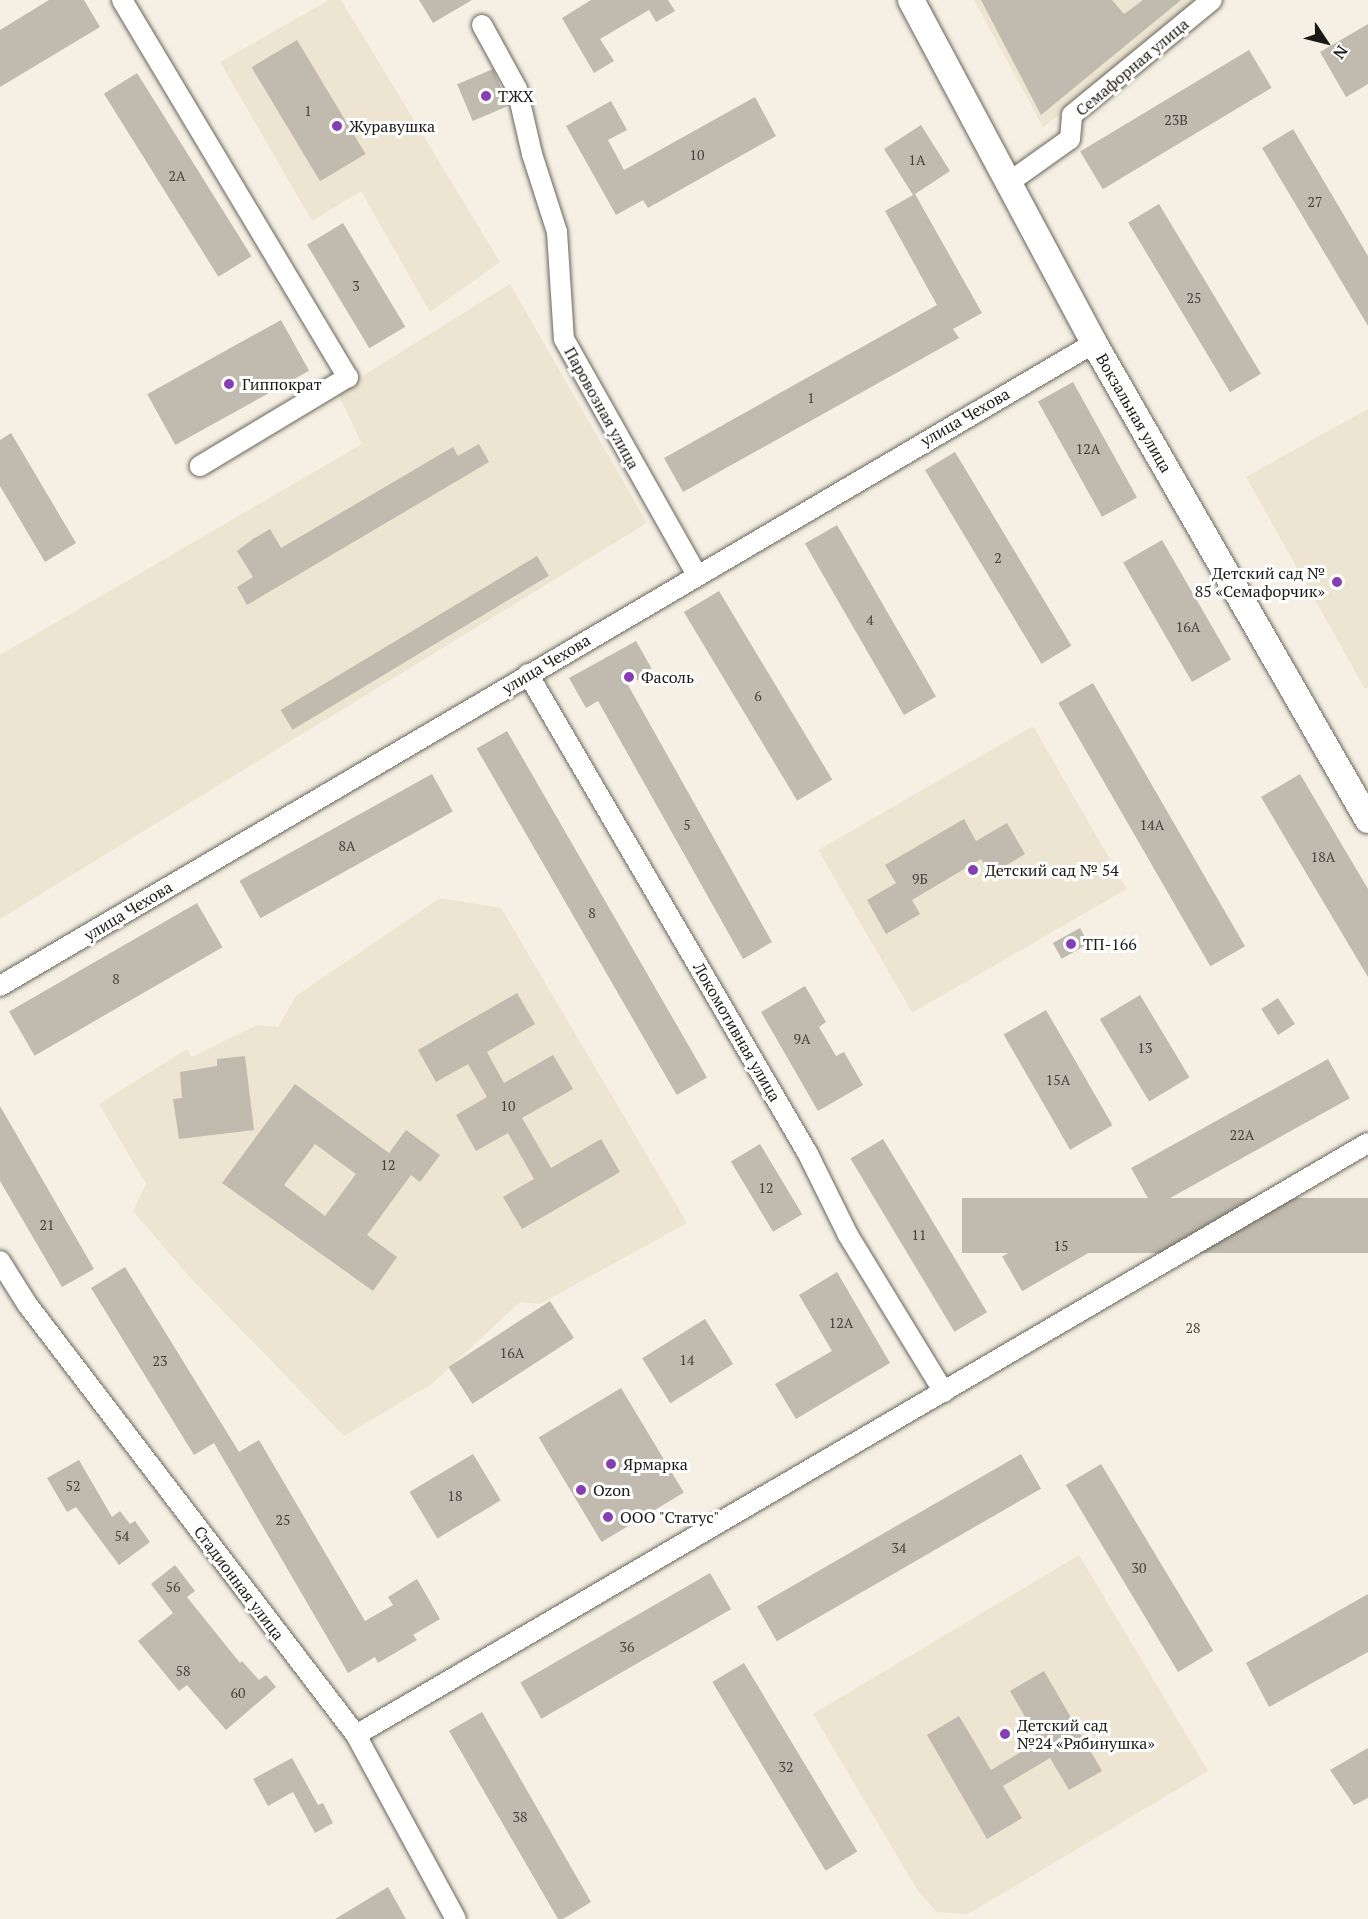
<!DOCTYPE html>
<meta charset="utf-8">
<style>
body{margin:0}
#map{position:relative;width:1368px;height:1919px;overflow:hidden;background:#f6f0e4;font-family:"PT Serif",serif}
div>[style]{position:absolute}
.built>*{inset:0;background:#ede4d1;transform-origin:0 0}
.building>*{inset:0;background:#c0baaf;transform-origin:0 0}
.roads{filter:drop-shadow(0 0 2px #6a655b) drop-shadow(0 0 2px #6a655b)}
.minor>*{height:20px;margin:-10px;padding:0 10px;transform-origin:10px;border-radius:10px;background:#fff}
.major>*{height:26px;margin:-13px;padding:0 13px;transform-origin:13px;border-radius:13px;background:#fff}
.dots>*{width:16px;height:16px;translate:-50% -50%;box-sizing:border-box;border:3px solid #fff;border-radius:50%}
span{translate:-50% -50%;white-space:nowrap;text-align:center;line-height:1.15;-webkit-text-stroke:6px #fff;paint-order:stroke}
.number-label{font-size:14px;color:#44413c}
.number-label span{-webkit-text-stroke-width:0}
.street-label{font-size:16px;color:#1b1915}
.poi-label{font-size:16px;color:#1b1915}
.left{translate:0 -50%;text-align:left}
.right{translate:-100% -50%;text-align:right}
.north{position:absolute;left:1296px;top:12px;width:60px;height:60px;-webkit-text-stroke:4px #fff;paint-order:stroke;rotate:125deg;font-size:16px;font-weight:700;line-height:24px;text-align:center;color:#1b1915}
.north::after{content:'';display:block;margin:auto;width:21px;height:27px;background:#1b1915;clip-path:polygon(50% 0,100% 100%,50% 72%,0 100%)}
</style>
<div id="map">
<div class="built">
<div style="clip-path:polygon(329px 0,341px 0,500px 262px,430px 312px,361px 191px,312px 221px,220px 62px)"></div>
<div style="clip-path:polygon(974px 0,1219px 0,1043px 127px)"></div>
<div style="clip-path:polygon(510px 284px,647px 523px,0 919px,0 655px,362px 444px,337px 392px)"></div>
<div style="clip-path:polygon(1368px 409px,1368px 687px,1365px 689px,1246px 477px)"></div>
<div style="left:1033px;top:726px;width:188px;height:248px;rotate:60deg"></div>
<div style="clip-path:polygon(440px 898px,501px 908px,687px 1223px,540px 1304px,520px 1302px,433px 1383px,344px 1436px,189px 1276px,133px 1211px,146px 1184px,99px 1104px,187px 1049px,192px 1057px,257px 1025px,278px 1027px,296px 996px)"></div>
<div style="clip-path:polygon(1079px 1555px,1208px 1771px,968px 1914px,937px 1912px,918px 1891px,813px 1714px)"></div>
</div>
<div class="building">
<div style="clip-path:polygon(49px 0,84px 0,100px 27px,0 87px,0 30px)"></div>
<div style="clip-path:polygon(419px 0,472px 0,433px 23px)"></div>
<div style="clip-path:polygon(591px 0,668px 0,675px 11px,656px 22px,649px 10px,600px 39px,614px 61px,594px 73px,562px 18px)"></div>
<div style="clip-path:polygon(981px 0,1112px 0,1124px 14px,1143px 0,1181px 0,1041px 115px)"></div>
<div style="clip-path:polygon(1368px 24px,1368px 84px,1346px 97px,1320px 52px)"></div>
<div style="left:297px;top:40px;width:133px;height:53px;rotate:59deg"></div>
<div style="left:1249px;top:50px;width:44px;height:197px;rotate:59deg"></div>
<div style="left:493px;top:69px;width:40px;height:39px;rotate:67deg"></div>
<div style="left:137px;top:73px;width:216px;height:39px;rotate:58deg"></div>
<div style="clip-path:polygon(755px 97px,776px 136px,648px 208px,643px 200px,616px 215px,566px 126px,611px 101px,627px 130px,608px 140px,624px 170px)"></div>
<div style="clip-path:polygon(921px 125px,950px 171px,915px 194px,982px 313px,953px 329px,959px 338px,683px 492px,664px 458px,937px 305px,885px 211px,913px 195px,884px 149px)"></div>
<div style="clip-path:polygon(1293px 129px,1368px 256px,1368px 326px,1262px 148px)"></div>
<div style="left:1159px;top:204px;width:198px;height:36px;rotate:59deg"></div>
<div style="left:343px;top:223px;width:121px;height:42px;rotate:59deg"></div>
<div style="left:281px;top:320px;width:58px;height:153px;rotate:61deg"></div>
<div style="left:1073px;top:382px;width:132px;height:40px;rotate:61deg"></div>
<div style="clip-path:polygon(11px 433px,76px 543px,45px 562px,0 486px,0 440px)"></div>
<div style="clip-path:polygon(479px 444px,489px 462px,247px 605px,237px 587px,253px 577px,237px 551px,253px 539px,270px 529px,281px 548px,453px 447px,458px 456px)"></div>
<div style="left:955px;top:452px;width:226px;height:35px;rotate:59deg"></div>
<div style="left:837px;top:525px;width:198px;height:37px;rotate:60deg"></div>
<div style="left:1162px;top:540px;width:138px;height:45px;rotate:60deg"></div>
<div style="left:537px;top:556px;width:23px;height:299px;rotate:59deg"></div>
<div style="left:719px;top:591px;width:220px;height:41px;rotate:59deg"></div>
<div style="clip-path:polygon(636px 641px,653px 671px,628px 685px,772px 942px,743px 959px,598px 701px,586px 708px,569px 678px)"></div>
<div style="left:1093px;top:683px;width:304px;height:40px;rotate:60deg"></div>
<div style="left:507px;top:731px;width:400px;height:35px;rotate:60deg"></div>
<div style="left:432px;top:774px;width:43px;height:220px;rotate:61deg"></div>
<div style="clip-path:polygon(1300px 774px,1368px 889px,1368px 977px,1261px 797px)"></div>
<div style="clip-path:polygon(964px 819px,976px 841px,1007px 823px,1025px 854px,990px 875px,981px 859px,912px 900px,920px 914px,886px 934px,867px 900px,896px 883px,885px 865px)"></div>
<div style="left:197px;top:903px;width:51px;height:217px;rotate:60deg"></div>
<div style="left:1080px;top:928px;width:18px;height:31px;rotate:61deg"></div>
<div style="clip-path:polygon(805px 986px,826px 1022px,819px 1027px,836px 1056px,844px 1052px,863px 1085px,818px 1111px,761px 1012px)"></div>
<div style="clip-path:polygon(517px 993px,535px 1024px,487px 1052px,504px 1083px,553px 1055px,573px 1089px,522px 1118px,551px 1168px,601px 1139px,620px 1172px,522px 1229px,503px 1197px,534px 1179px,508px 1133px,476px 1151px,456px 1115px,487px 1097px,468px 1064px,436px 1082px,418px 1050px)"></div>
<div style="left:1140px;top:995px;width:96px;height:47px;rotate:59deg"></div>
<div style="left:1278px;top:998px;width:31px;height:20px;rotate:57deg"></div>
<div style="left:1046px;top:1010px;width:133px;height:49px;rotate:60deg"></div>
<div style="clip-path:polygon(245px 1056px,254px 1130px,179px 1139px,173px 1099px,182px 1098px,180px 1072px,217px 1066px,217px 1059px)"></div>
<div style="left:1328px;top:1059px;width:45px;height:225px;rotate:61deg"></div>
<div style="clip-path:polygon(evenodd,295px 1084px,389px 1153px,406px 1130px,440px 1155px,420px 1182px,411px 1175px,367px 1235px,397px 1257px,373px 1291px,222px 1183px,295px 1084px,315px 1144px,356px 1174px,325px 1216px,284px 1185px,315px 1144px)"></div>
<div style="clip-path:polygon(0 1106px,94px 1269px,62px 1287px,0 1181px)"></div>
<div style="left:883px;top:1139px;width:202px;height:38px;rotate:59deg"></div>
<div style="left:760px;top:1144px;width:82px;height:34px;rotate:59deg"></div>
<div style="left:1368px;top:1198px;width:55px;height:406px;rotate:90deg"></div>
<div style="left:1100px;top:1200px;width:40px;height:113px;rotate:60deg"></div>
<div style="clip-path:polygon(125px 1267px,239px 1452px,259px 1440px,365px 1621px,393px 1605px,388px 1597px,417px 1579px,440px 1619px,413px 1635px,417px 1640px,378px 1663px,375px 1657px,348px 1673px,214px 1443px,194px 1455px,91px 1288px)"></div>
<div style="clip-path:polygon(837px 1272px,890px 1363px,796px 1419px,775px 1384px,832px 1351px,799px 1295px)"></div>
<div style="left:550px;top:1301px;width:44px;height:121px;rotate:57deg"></div>
<div style="left:705px;top:1319px;width:53px;height:74px;rotate:58deg"></div>
<div style="left:621px;top:1388px;width:122px;height:96px;rotate:59deg"></div>
<div style="left:473px;top:1454px;width:54px;height:74px;rotate:59deg"></div>
<div style="left:1021px;top:1454px;width:40px;height:305px;rotate:60deg"></div>
<div style="clip-path:polygon(79px 1460px,112px 1517px,120px 1511px,130px 1524px,135px 1521px,150px 1542px,119px 1565px,76px 1507px,67px 1512px,47px 1478px)"></div>
<div style="left:1101px;top:1464px;width:218px;height:41px;rotate:59deg"></div>
<div style="clip-path:polygon(175px 1565px,195px 1591px,187px 1597px,240px 1663px,242px 1661px,259px 1680px,266px 1675px,276px 1687px,226px 1730px,187px 1685px,179px 1691px,138px 1641px,173px 1613px,151px 1584px)"></div>
<div style="left:710px;top:1573px;width:42px;height:219px;rotate:60deg"></div>
<div style="clip-path:polygon(1368px 1594px,1368px 1652px,1269px 1707px,1246px 1663px)"></div>
<div style="left:744px;top:1663px;width:220px;height:37px;rotate:59deg"></div>
<div style="clip-path:polygon(1044px 1671px,1102px 1771px,1069px 1790px,1050px 1758px,1003px 1786px,1022px 1818px,987px 1839px,927px 1735px,959px 1716px,991px 1770px,1039px 1741px,1010px 1691px)"></div>
<div style="clip-path:polygon(482px 1712px,591px 1902px,563px 1919px,558px 1919px,449px 1731px)"></div>
<div style="clip-path:polygon(1368px 1748px,1368px 1798px,1354px 1805px,1330px 1770px)"></div>
<div style="clip-path:polygon(292px 1758px,318px 1805px,323px 1803px,333px 1823px,315px 1833px,293px 1792px,268px 1806px,253px 1779px)"></div>
<div style="clip-path:polygon(388px 1887px,406px 1919px,335px 1919px)"></div>
</div>
<div class="roads">
<div class="minor">
<div style="left:122px;top:0;width:440px;rotate:59.1deg"></div>
<div style="left:348px;top:377px;width:173px;rotate:149deg"></div>
<div style="left:482px;top:25px;width:73px;rotate:61.3deg"></div>
<div style="left:517px;top:89px;width:67px;rotate:77deg"></div>
<div style="left:532px;top:154px;width:82px;rotate:72.2deg"></div>
<div style="left:557px;top:232px;width:107px;rotate:86.3deg"></div>
<div style="left:564px;top:339px;width:271px;rotate:60.6deg"></div>
<div style="left:1008px;top:183px;width:76px;rotate:-35.4deg"></div>
<div style="left:1070px;top:139px;width:24px;rotate:-85deg"></div>
<div style="left:1072px;top:115px;width:181px;rotate:-39.4deg"></div>
<div style="left:528px;top:674px;width:556px;rotate:59.74deg"></div>
<div style="left:808px;top:1154px;width:90px;rotate:63.7deg"></div>
<div style="left:848px;top:1235px;width:184px;rotate:58.6deg"></div>
<div style="left:0;top:986px;width:1269px;rotate:-30.44deg"></div>
<div style="left:0;top:1261px;width:51px;rotate:57.9deg"></div>
<div style="left:27px;top:1304px;width:542px;rotate:52.64deg"></div>
<div style="left:356px;top:1735px;width:209px;rotate:61.5deg"></div>
<div style="left:356px;top:1735px;width:1172px;rotate:-30.33deg"></div>
</div>
<div class="major">
<div style="left:911px;top:0;width:389px;rotate:61.9deg"></div>
<div style="left:1094px;top:343px;width:550px;rotate:60.13deg"></div>
</div>
</div>
<div class="dots">
<div style="left:486px;top:96px;background:#863fb2"></div>
<div style="left:337px;top:126px;background:#863fb2"></div>
<div style="left:229px;top:384px;background:#863fb2"></div>
<div style="left:1337px;top:582px;background:#863fb2"></div>
<div style="left:629px;top:677px;background:#863fb2"></div>
<div style="left:973px;top:870px;background:#863fb2"></div>
<div style="left:1071px;top:944px;background:#863fb2"></div>
<div style="left:611px;top:1464px;background:#863fb2"></div>
<div style="left:581px;top:1490px;background:#863fb2"></div>
<div style="left:608px;top:1517px;background:#863fb2"></div>
<div style="left:1005px;top:1734px;background:#863fb2"></div>
</div>
<div class="number-label">
<span style="left:308px;top:111px">1</span>
<span style="left:1176px;top:120px">23В</span>
<span style="left:697px;top:155px">10</span>
<span style="left:917px;top:160px">1А</span>
<span style="left:177px;top:176px">2А</span>
<span style="left:1315px;top:202px">27</span>
<span style="left:356px;top:286px">3</span>
<span style="left:1194px;top:298px">25</span>
<span style="left:811px;top:398px">1</span>
<span style="left:1088px;top:449px">12А</span>
<span style="left:998px;top:558px">2</span>
<span style="left:870px;top:620px">4</span>
<span style="left:1188px;top:627px">16А</span>
<span style="left:758px;top:696px">6</span>
<span style="left:687px;top:825px">5</span>
<span style="left:1152px;top:825px">14А</span>
<span style="left:347px;top:846px">8А</span>
<span style="left:1323px;top:857px">18А</span>
<span style="left:920px;top:879px">9Б</span>
<span style="left:592px;top:913px">8</span>
<span style="left:116px;top:979px">8</span>
<span style="left:802px;top:1039px">9А</span>
<span style="left:1145px;top:1048px">13</span>
<span style="left:1058px;top:1080px">15А</span>
<span style="left:508px;top:1106px">10</span>
<span style="left:1242px;top:1135px">22А</span>
<span style="left:388px;top:1165px">12</span>
<span style="left:766px;top:1188px">12</span>
<span style="left:47px;top:1225px">21</span>
<span style="left:919px;top:1235px">11</span>
<span style="left:1061px;top:1246px">15</span>
<span style="left:841px;top:1323px">12А</span>
<span style="left:1193px;top:1328px">28</span>
<span style="left:512px;top:1353px">16А</span>
<span style="left:687px;top:1360px">14</span>
<span style="left:160px;top:1361px">23</span>
<span style="left:73px;top:1486px">52</span>
<span style="left:455px;top:1496px">18</span>
<span style="left:283px;top:1520px">25</span>
<span style="left:122px;top:1536px">54</span>
<span style="left:899px;top:1548px">34</span>
<span style="left:1139px;top:1568px">30</span>
<span style="left:173px;top:1587px">56</span>
<span style="left:627px;top:1647px">36</span>
<span style="left:183px;top:1671px">58</span>
<span style="left:238px;top:1693px">60</span>
<span style="left:786px;top:1767px">32</span>
<span style="left:520px;top:1817px">38</span>
</div>
<div class="street-label">
<span style="left:1132px;top:67px;rotate:-40deg">Семафорная улица</span>
<span style="left:602px;top:408px;rotate:61deg">Паровозная улица</span>
<span style="left:1134px;top:413px;rotate:60deg">Вокзальная улица</span>
<span style="left:965px;top:417px;rotate:-30deg">улица Чехова</span>
<span style="left:546px;top:664px;rotate:-31deg">улица Чехова</span>
<span style="left:128px;top:911px;rotate:-31deg">улица Чехова</span>
<span style="left:737px;top:1032px;rotate:60deg">Локомотивная улица</span>
<span style="left:239px;top:1583px;rotate:53deg">Стадионная улица</span>
</div>
<div class="poi-label">
<span class="left" style="left:498px;top:96px">ТЖХ</span>
<span class="left" style="left:349px;top:126px">Журавушка</span>
<span class="left" style="left:242px;top:384px">Гиппократ</span>
<span class="right" style="left:1325px;top:582px">Детский сад №<br>85 «Семафорчик»</span>
<span class="left" style="left:641px;top:677px">Фасоль</span>
<span class="left" style="left:985px;top:870px">Детский сад № 54</span>
<span class="left" style="left:1083px;top:944px">ТП-166</span>
<span class="left" style="left:623px;top:1464px">Ярмарка</span>
<span class="left" style="left:593px;top:1490px">Ozon</span>
<span class="left" style="left:620px;top:1517px">ООО "Статус"</span>
<span class="left" style="left:1017px;top:1734px">Детский сад<br>№24 «Рябинушка»</span>
</div>
<div class="north">N</div>
</div>
